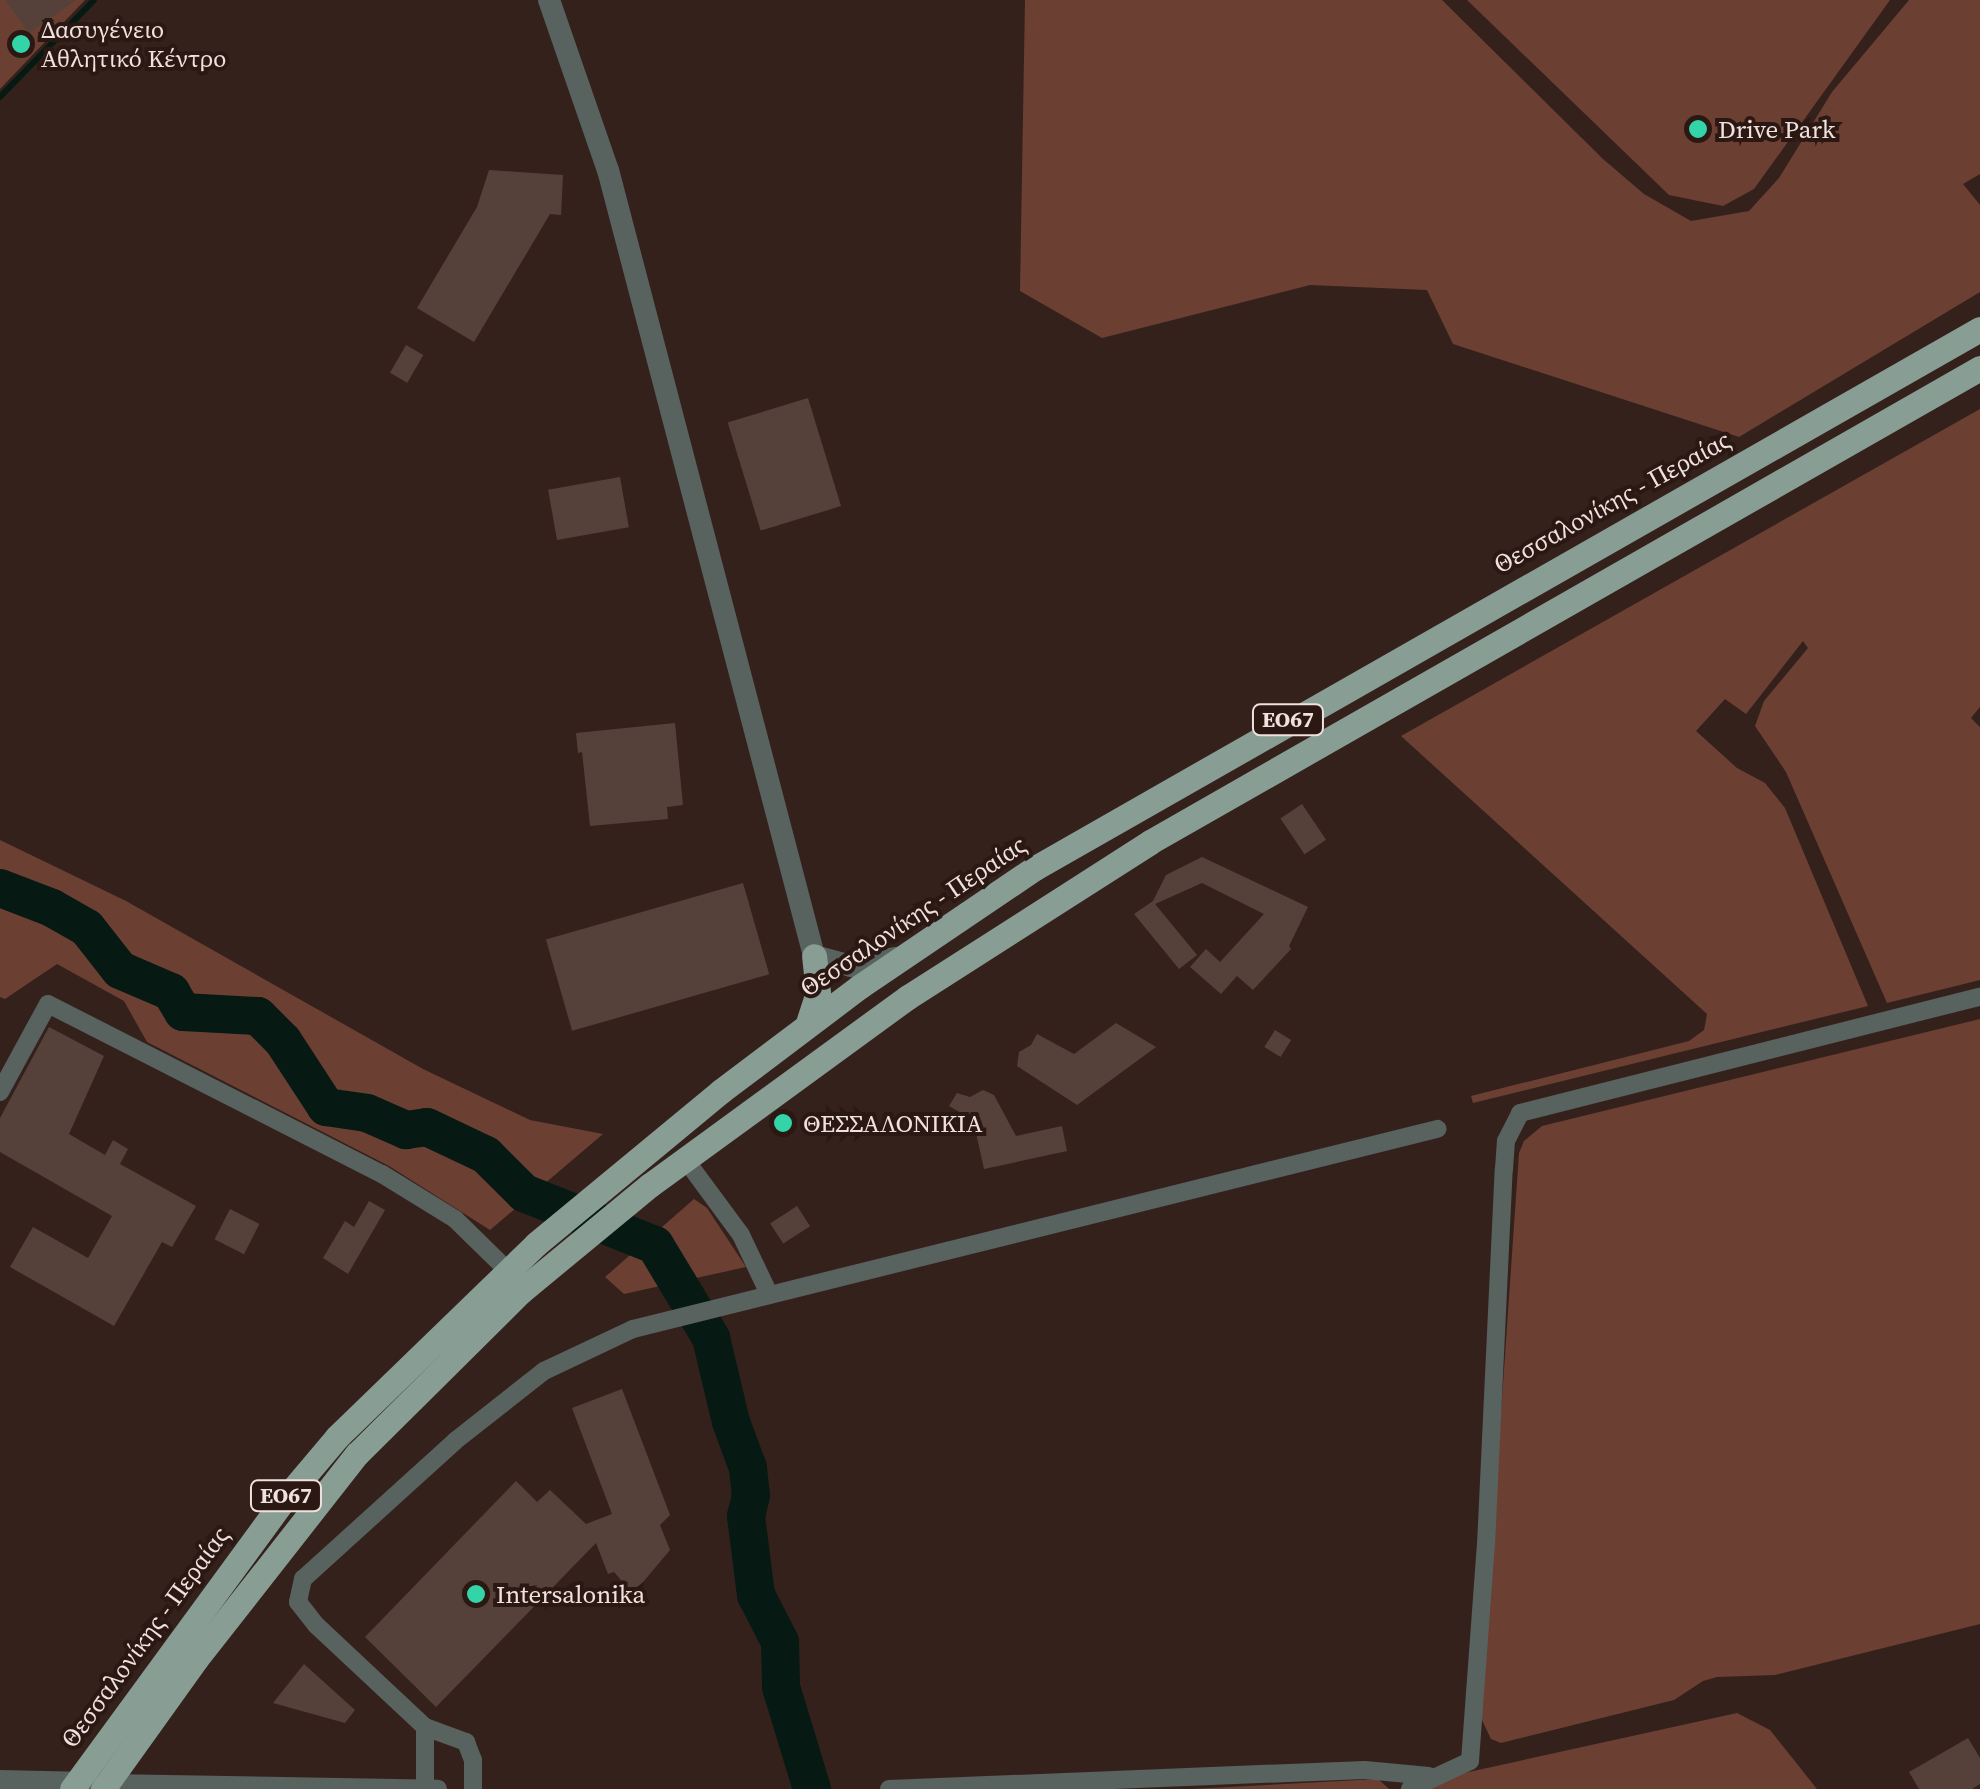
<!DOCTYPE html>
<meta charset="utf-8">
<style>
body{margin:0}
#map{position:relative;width:1980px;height:1789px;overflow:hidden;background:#35211c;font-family:"Source Serif 4",serif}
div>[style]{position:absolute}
.green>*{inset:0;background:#6c3f33}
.stream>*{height:6px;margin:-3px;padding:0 3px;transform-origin:3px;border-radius:3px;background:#061a13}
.river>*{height:38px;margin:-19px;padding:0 19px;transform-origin:19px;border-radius:19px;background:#061a13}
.building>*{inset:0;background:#56403a;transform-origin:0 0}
.minor>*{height:18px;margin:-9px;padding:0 9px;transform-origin:9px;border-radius:9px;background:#58625e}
.tertiary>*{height:22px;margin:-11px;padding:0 11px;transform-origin:11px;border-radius:11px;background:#58625e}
.primary>*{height:25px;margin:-12.5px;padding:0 12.5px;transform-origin:12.5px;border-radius:12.5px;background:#889d94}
.dots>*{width:28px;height:28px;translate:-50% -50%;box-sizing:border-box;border:5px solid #2b1813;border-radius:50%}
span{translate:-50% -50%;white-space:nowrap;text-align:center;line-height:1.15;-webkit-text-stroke:8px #2b1813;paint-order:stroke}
.shield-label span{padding:2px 8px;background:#2b1813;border:2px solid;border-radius:8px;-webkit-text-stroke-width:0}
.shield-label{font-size:22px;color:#efe1de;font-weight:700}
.poi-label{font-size:25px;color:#efe1de}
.left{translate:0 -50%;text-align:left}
.street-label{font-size:25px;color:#efe1de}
</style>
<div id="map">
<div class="green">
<div style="clip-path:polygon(0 0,85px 0,0 89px)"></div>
<div style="clip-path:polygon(1025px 0,1442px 0,1603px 159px,1644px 194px,1691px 221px,1749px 211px,1779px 178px,1832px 92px,1909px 0,1980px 0,1980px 174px,1963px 184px,1980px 205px,1980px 292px,1739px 437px,1453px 344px,1427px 290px,1310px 285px,1102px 338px,1020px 291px)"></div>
<div style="clip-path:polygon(1467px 0,1890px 0,1754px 189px,1723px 206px,1669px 195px)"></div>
<div style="clip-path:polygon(1980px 409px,1980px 707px,1971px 718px,1980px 727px,1980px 980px,1887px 1003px,1786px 772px,1755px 726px,1764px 701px,1808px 648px,1803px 641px,1746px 714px,1725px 699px,1696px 731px,1737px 768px,1765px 783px,1785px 808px,1868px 1006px,1473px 1103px,1471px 1096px,1689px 1041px,1704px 1030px,1707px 1014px,1401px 736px)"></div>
<div style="clip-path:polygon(0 840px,126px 901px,423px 1069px,530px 1120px,603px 1134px,490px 1230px,389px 1166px,147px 1042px,124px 1001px,57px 964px,5px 999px,0 997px)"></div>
<div style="clip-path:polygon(1980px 1019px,1980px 1624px,1775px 1675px,1717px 1677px,1703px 1681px,1674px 1700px,1501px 1743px,1491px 1739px,1480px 1716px,1519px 1153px,1524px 1141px,1542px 1126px)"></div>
<div style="clip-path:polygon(694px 1199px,707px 1208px,746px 1267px,624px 1294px,605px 1277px)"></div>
<div style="clip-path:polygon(1737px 1713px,1770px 1730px,1817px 1789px,1425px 1789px,1446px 1777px)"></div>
<div style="clip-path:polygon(1378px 1779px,1389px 1789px,1191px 1789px)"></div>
</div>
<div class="stream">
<div style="left:0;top:97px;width:135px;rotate:-45.9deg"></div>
</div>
<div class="river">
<div style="left:0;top:888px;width:56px;rotate:21deg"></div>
<div style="left:52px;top:908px;width:40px;rotate:29.7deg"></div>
<div style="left:87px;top:928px;width:53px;rotate:51.8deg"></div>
<div style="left:120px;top:970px;width:56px;rotate:23.3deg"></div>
<div style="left:171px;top:992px;width:23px;rotate:59deg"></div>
<div style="left:183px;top:1012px;width:75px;rotate:3.1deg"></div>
<div style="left:258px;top:1016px;width:35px;rotate:45deg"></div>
<div style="left:283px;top:1041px;width:79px;rotate:56.9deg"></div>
<div style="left:326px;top:1107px;width:41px;rotate:8.3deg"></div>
<div style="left:367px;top:1113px;width:43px;rotate:23.6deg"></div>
<div style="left:406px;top:1130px;width:21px;rotate:-8deg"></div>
<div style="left:427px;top:1127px;width:65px;rotate:25.4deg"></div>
<div style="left:486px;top:1155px;width:54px;rotate:45deg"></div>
<div style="left:524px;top:1193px;width:141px;rotate:21.7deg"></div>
<div style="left:655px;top:1245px;width:109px;rotate:58.9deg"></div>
<div style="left:711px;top:1338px;width:86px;rotate:76.6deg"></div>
<div style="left:731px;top:1422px;width:49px;rotate:69.7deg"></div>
<div style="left:748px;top:1468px;width:27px;rotate:84deg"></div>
<div style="left:751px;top:1495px;width:22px;rotate:103deg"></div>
<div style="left:746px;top:1516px;width:80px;rotate:82.8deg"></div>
<div style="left:756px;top:1595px;width:53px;rotate:62.9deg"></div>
<div style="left:780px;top:1642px;width:45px;rotate:88.7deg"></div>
<div style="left:781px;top:1687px;width:107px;rotate:73.1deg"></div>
</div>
<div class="building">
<div style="clip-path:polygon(5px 0,76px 0,29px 33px)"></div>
<div style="clip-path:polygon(489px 170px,563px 175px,561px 215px,550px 214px,474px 342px,417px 308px,477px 207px)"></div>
<div style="left:406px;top:345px;width:20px;height:32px;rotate:30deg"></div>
<div style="left:808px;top:398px;width:113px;height:84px;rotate:73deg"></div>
<div style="left:620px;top:477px;width:51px;height:73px;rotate:80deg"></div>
<div style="clip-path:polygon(675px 723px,683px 805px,667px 807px,668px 819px,590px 826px,582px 752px,578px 753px,576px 733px)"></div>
<div style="left:1302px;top:804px;width:43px;height:26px;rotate:56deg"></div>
<div style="clip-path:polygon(1202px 857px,1308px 907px,1289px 946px,1291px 949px,1253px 990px,1237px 976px,1221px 994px,1190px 967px,1206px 949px,1220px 962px,1264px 914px,1202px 883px,1155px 904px,1197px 955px,1179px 969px,1134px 914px,1153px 901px,1166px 875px)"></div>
<div style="left:743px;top:883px;width:95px;height:205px;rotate:74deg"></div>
<div style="clip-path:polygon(1116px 1023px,1156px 1047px,1077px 1105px,1017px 1066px,1019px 1052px,1031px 1045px,1037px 1034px,1074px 1054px)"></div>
<div style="clip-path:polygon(49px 1027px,104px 1056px,69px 1134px,105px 1155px,113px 1140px,128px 1149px,120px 1164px,196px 1206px,172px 1247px,162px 1242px,114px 1326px,10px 1267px,33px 1227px,88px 1258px,112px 1216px,0 1152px,0 1118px)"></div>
<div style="left:1275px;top:1030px;width:19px;height:20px;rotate:32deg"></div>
<div style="clip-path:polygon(983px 1090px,994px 1095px,1016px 1136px,1062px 1126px,1067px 1151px,984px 1169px,976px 1133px,963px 1114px,949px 1106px,957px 1093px,970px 1097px)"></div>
<div style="clip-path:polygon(369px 1201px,385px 1210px,348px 1274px,323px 1258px,345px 1221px,354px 1227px)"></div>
<div style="left:797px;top:1206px;width:24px;height:32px;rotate:57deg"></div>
<div style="left:230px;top:1209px;width:33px;height:34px;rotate:27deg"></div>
<div style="clip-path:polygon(622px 1389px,670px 1515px,660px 1525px,670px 1550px,633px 1594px,614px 1572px,608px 1574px,596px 1543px,436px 1707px,365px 1637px,516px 1481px,537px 1502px,550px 1490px,586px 1524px,612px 1514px,572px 1408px)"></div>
<div style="clip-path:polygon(304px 1664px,355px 1710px,345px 1723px,273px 1703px)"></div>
<div style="clip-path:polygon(1968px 1738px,1980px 1758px,1980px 1784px,1972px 1789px,1919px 1789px,1909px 1772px)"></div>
</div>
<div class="minor">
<div style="left:0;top:1092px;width:100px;rotate:-61.4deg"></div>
<div style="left:48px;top:1004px;width:375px;rotate:27deg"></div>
<div style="left:382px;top:1174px;width:86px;rotate:31.7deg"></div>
<div style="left:455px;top:1219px;width:73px;rotate:44.4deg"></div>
<div style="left:685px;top:1159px;width:94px;rotate:53.6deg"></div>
<div style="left:741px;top:1235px;width:65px;rotate:64.6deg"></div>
<div style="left:425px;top:1727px;width:44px;rotate:20.1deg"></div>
<div style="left:466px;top:1742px;width:19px;rotate:69deg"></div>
<div style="left:473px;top:1760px;width:29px;rotate:90deg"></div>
<div style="left:108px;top:1783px;width:330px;rotate:1deg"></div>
<div style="left:425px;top:1789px;width:62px;rotate:-90deg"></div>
<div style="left:425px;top:1727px;width:149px;rotate:-136.9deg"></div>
<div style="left:316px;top:1625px;width:29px;rotate:-128deg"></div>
<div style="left:298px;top:1602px;width:24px;rotate:-78deg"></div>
<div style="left:303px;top:1579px;width:205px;rotate:-42.2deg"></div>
<div style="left:455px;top:1441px;width:113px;rotate:-38.2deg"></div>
<div style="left:544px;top:1371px;width:98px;rotate:-25.3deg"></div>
<div style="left:633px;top:1329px;width:829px;rotate:-13.97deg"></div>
<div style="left:889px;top:1789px;width:476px;rotate:-2.3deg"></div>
<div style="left:1365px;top:1770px;width:64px;rotate:5.4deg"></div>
<div style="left:1410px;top:1789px;width:66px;rotate:-25deg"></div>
<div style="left:1470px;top:1761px;width:217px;rotate:-85.8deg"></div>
<div style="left:1486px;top:1545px;width:376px;rotate:-87.3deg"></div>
<div style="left:1504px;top:1169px;width:28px;rotate:-86deg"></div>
<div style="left:1506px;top:1141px;width:31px;rotate:-63deg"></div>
<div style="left:1520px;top:1113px;width:474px;rotate:-14.2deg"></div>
</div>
<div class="tertiary">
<div style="left:549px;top:0;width:180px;rotate:70.9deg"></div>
<div style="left:608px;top:170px;width:813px;rotate:75.31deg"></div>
<div style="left:814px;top:956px;width:38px;rotate:15deg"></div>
<div style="left:851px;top:966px;width:46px;rotate:-10.1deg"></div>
<div style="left:0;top:1781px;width:89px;rotate:1.3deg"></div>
</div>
<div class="primary">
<div style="left:808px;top:1023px;width:32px;rotate:-72deg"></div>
<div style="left:818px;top:993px;width:37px;rotate:-96deg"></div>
<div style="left:72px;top:1789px;width:357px;rotate:-53.8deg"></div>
<div style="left:283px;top:1501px;width:84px;rotate:-49.8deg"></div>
<div style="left:337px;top:1437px;width:277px;rotate:-44.1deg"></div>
<div style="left:536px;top:1244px;width:240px;rotate:-39.6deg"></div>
<div style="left:721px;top:1091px;width:173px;rotate:-37deg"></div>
<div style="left:859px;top:987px;width:212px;rotate:-34.1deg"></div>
<div style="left:1035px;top:868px;width:1088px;rotate:-29.7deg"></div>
<div style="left:103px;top:1789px;width:160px;rotate:-54.4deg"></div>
<div style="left:196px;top:1659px;width:261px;rotate:-51.9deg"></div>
<div style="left:357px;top:1454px;width:230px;rotate:-44.8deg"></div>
<div style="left:520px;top:1292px;width:168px;rotate:-39.5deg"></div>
<div style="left:650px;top:1185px;width:319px;rotate:-36.1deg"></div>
<div style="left:908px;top:997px;width:287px;rotate:-32.6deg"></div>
<div style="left:1150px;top:842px;width:956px;rotate:-29.73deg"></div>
</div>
<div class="dots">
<div style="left:21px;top:44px;background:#33d4a8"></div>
<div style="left:1698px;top:129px;background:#33d4a8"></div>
<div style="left:783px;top:1123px;background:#33d4a8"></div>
<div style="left:476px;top:1594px;background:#33d4a8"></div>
</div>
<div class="shield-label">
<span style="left:1288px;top:720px">ΕΟ67</span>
<span style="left:286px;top:1496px">ΕΟ67</span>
</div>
<div class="poi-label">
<span class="left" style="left:41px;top:44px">Δασυγένειο<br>Αθλητικό Κέντρο</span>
<span class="left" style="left:1718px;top:129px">Drive Park</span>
<span class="left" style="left:803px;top:1123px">ΘΕΣΣΑΛΟΝΙΚΙΑ</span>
<span class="left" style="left:496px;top:1594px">Intersalonika</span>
</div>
<div class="street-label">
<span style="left:1612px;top:502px;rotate:-29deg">Θεσσαλονίκης - Περαίας</span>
<span style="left:913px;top:916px;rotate:-34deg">Θεσσαλονίκης - Περαίας</span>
<span style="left:145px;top:1637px;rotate:-54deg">Θεσσαλονίκης - Περαίας</span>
</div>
</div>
